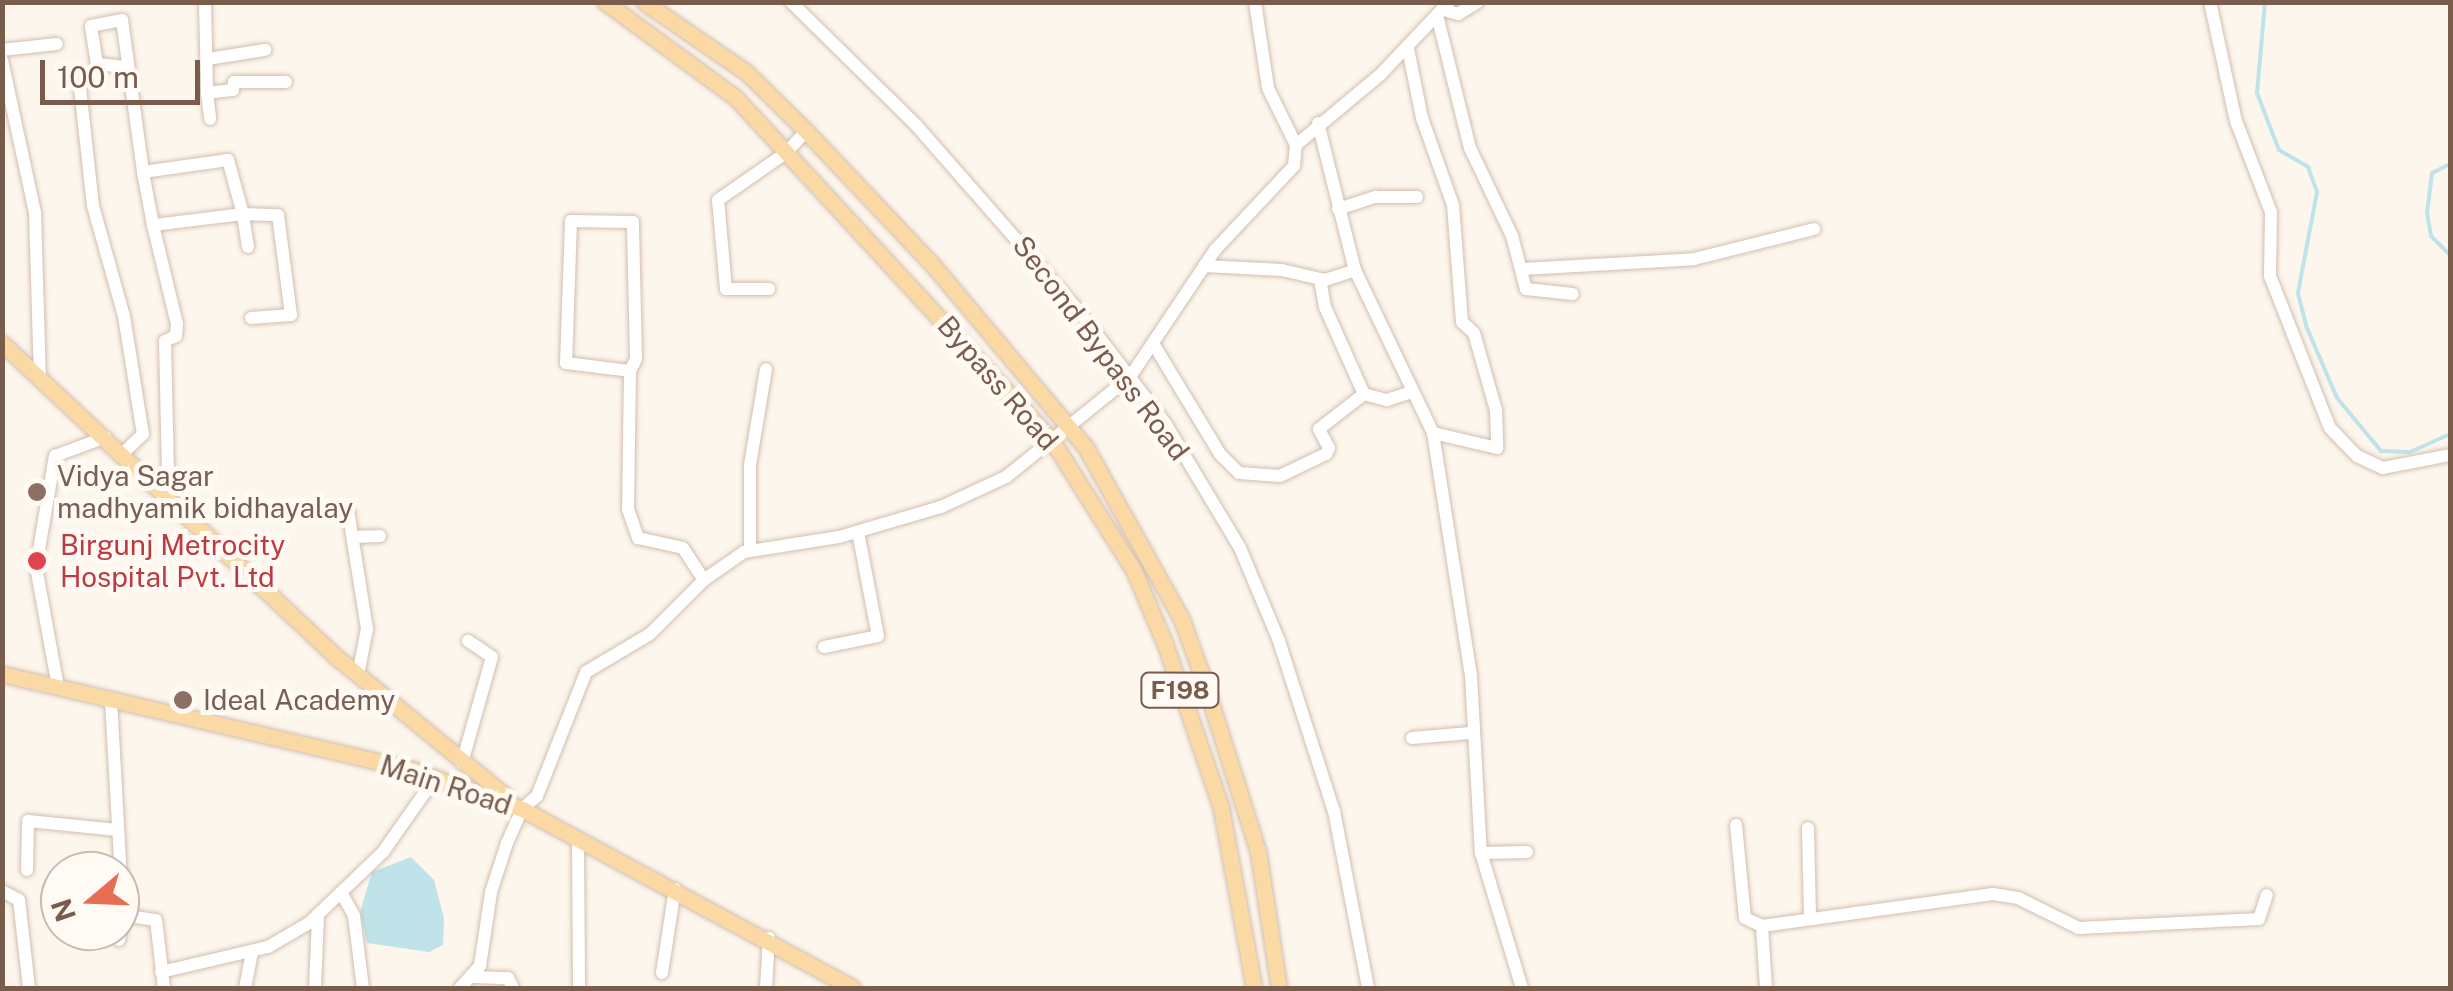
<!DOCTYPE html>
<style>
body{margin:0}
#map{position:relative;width:2453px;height:991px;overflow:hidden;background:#fdf6ec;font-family:"Public Sans",sans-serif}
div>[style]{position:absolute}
.water>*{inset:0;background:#bfe3e8}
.stream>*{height:4px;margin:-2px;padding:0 2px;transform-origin:2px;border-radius:2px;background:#bfe3e8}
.roads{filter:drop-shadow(0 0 2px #d1beb0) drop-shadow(0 0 2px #d1beb0)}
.minor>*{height:12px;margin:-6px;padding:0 6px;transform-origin:6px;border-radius:6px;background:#fff}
.major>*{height:15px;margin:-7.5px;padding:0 7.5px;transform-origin:7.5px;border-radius:7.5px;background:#fbd9a5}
.dots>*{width:28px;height:28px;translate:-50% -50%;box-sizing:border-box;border:5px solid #fffaf3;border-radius:50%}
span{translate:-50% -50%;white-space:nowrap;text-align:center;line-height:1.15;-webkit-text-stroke:10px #fffaf3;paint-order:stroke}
.shield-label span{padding:2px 8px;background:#fffaf3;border:2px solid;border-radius:8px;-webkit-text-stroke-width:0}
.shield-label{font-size:25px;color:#7a5c4d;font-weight:700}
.street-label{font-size:28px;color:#7a5c4d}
.education-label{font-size:28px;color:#785e54}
.left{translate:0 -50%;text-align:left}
.health-label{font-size:28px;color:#be3a42}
.frame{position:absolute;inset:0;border:5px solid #7a5c4d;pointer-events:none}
.north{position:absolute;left:40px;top:851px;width:100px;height:100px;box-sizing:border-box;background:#fffaf3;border:2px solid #cabbb1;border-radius:50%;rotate:251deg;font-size:28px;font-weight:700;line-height:40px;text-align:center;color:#7a5c4d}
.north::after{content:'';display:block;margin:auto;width:35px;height:45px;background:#e76f51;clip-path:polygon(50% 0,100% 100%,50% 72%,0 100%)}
.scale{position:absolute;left:40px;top:60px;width:160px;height:45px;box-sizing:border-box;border:5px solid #7a5c4d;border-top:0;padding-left:12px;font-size:30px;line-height:35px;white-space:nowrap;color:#7a5c4d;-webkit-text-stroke:8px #fffaf3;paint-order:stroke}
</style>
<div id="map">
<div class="water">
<div style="clip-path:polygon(411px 857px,434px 880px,444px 918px,443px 945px,429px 952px,367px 943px,360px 912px,372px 872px)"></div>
</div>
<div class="stream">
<div style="left:2265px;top:2px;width:91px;rotate:95deg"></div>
<div style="left:2257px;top:93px;width:61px;rotate:68.9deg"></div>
<div style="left:2279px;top:150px;width:34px;rotate:30deg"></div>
<div style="left:2308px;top:167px;width:27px;rotate:70deg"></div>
<div style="left:2317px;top:192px;width:103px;rotate:100.7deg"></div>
<div style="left:2298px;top:293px;width:36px;rotate:76deg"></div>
<div style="left:2307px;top:328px;width:76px;rotate:66.8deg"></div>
<div style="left:2337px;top:398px;width:69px;rotate:50.3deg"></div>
<div style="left:2381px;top:451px;width:29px;rotate:2deg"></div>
<div style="left:2410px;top:452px;width:44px;rotate:-24.2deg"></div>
<div style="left:2450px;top:164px;width:20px;rotate:153deg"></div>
<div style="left:2432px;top:173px;width:40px;rotate:97.1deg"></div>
<div style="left:2427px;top:213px;width:23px;rotate:80deg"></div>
<div style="left:2431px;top:236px;width:27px;rotate:45deg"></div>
</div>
<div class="roads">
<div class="minor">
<div style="left:205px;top:2px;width:91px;rotate:88.7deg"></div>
<div style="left:207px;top:93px;width:26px;rotate:-7deg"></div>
<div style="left:233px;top:90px;width:8px;rotate:-83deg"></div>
<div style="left:234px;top:82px;width:52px"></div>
<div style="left:791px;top:2px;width:175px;rotate:44.5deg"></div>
<div style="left:916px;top:125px;width:246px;rotate:48.8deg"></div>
<div style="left:1078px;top:310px;width:143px;rotate:52.4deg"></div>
<div style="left:1165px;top:423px;width:146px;rotate:59deg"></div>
<div style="left:1240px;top:548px;width:101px;rotate:67.2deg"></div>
<div style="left:1279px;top:641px;width:179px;rotate:72.1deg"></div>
<div style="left:1334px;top:811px;width:180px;rotate:79.1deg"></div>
<div style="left:2210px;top:2px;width:122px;rotate:77.7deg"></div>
<div style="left:2236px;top:121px;width:97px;rotate:69deg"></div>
<div style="left:2271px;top:212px;width:64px;rotate:90.9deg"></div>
<div style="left:2270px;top:276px;width:163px;rotate:68.5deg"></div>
<div style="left:2330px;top:428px;width:39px;rotate:46deg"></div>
<div style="left:2357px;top:456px;width:29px;rotate:25deg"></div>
<div style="left:2383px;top:468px;width:68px;rotate:-11deg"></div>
<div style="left:1444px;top:10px;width:15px;rotate:16deg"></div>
<div style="left:1458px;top:14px;width:23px;rotate:-31deg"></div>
<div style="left:1438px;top:19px;width:133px;rotate:76.1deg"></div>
<div style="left:1470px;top:148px;width:98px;rotate:64.5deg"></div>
<div style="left:1512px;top:236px;width:55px;rotate:75.2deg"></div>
<div style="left:1526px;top:289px;width:47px;rotate:6.1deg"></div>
<div style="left:1408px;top:49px;width:70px;rotate:78.5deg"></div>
<div style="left:1422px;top:118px;width:92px;rotate:70.4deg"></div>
<div style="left:1453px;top:205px;width:117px;rotate:85.6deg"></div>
<div style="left:1462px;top:322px;width:16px;rotate:43deg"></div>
<div style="left:1474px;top:333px;width:80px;rotate:74.1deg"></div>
<div style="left:1496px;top:410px;width:38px;rotate:88deg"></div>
<div style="left:1497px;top:448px;width:66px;rotate:-166.8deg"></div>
<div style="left:2px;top:50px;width:55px;rotate:-6.2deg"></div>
<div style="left:208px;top:59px;width:58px;rotate:-9deg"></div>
<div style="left:2px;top:60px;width:156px;rotate:77.8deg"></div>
<div style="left:35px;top:212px;width:166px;rotate:88.3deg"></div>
<div style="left:126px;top:67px;width:29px;rotate:-174deg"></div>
<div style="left:97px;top:64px;width:38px;rotate:-99deg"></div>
<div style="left:91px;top:26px;width:32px;rotate:-11deg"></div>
<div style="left:122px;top:20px;width:153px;rotate:82.1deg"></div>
<div style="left:143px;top:172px;width:86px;rotate:-8deg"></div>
<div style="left:228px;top:160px;width:56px;rotate:74.5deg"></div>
<div style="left:243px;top:214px;width:91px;rotate:173deg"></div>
<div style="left:153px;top:225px;width:102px;rotate:76.4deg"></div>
<div style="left:177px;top:324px;width:12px;rotate:95deg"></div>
<div style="left:176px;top:336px;width:12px;rotate:156deg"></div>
<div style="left:165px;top:341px;width:129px;rotate:88.7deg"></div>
<div style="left:168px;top:470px;width:20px;rotate:123deg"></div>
<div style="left:80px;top:88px;width:119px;rotate:83.7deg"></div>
<div style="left:93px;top:206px;width:114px;rotate:74.3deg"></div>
<div style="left:124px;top:316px;width:120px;rotate:80.9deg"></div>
<div style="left:143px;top:434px;width:29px;rotate:136deg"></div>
<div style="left:207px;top:93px;width:26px;rotate:83deg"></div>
<div style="left:1318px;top:123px;width:152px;rotate:75.9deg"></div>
<div style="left:1355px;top:270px;width:181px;rotate:64.4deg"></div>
<div style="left:1433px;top:433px;width:246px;rotate:81.1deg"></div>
<div style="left:1471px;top:676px;width:177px;rotate:86.8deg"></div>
<div style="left:1481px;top:853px;width:141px;rotate:73.1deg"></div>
<div style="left:1296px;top:145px;width:109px;rotate:-39.8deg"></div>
<div style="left:1380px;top:75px;width:100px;rotate:-46.6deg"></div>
<div style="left:143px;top:172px;width:54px;rotate:79.3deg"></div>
<div style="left:1338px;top:209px;width:40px;rotate:-18deg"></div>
<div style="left:1376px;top:197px;width:41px"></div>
<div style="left:248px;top:247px;width:33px;rotate:-99deg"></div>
<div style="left:243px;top:214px;width:35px;rotate:2deg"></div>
<div style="left:278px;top:215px;width:101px;rotate:82.6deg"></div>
<div style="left:291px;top:315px;width:40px;rotate:175.7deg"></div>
<div style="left:1204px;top:266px;width:78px;rotate:2.9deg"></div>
<div style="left:1282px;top:270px;width:44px;rotate:13.1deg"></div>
<div style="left:1325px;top:280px;width:32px;rotate:-18deg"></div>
<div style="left:1523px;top:269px;width:171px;rotate:-3.3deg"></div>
<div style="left:1694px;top:259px;width:124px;rotate:-14deg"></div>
<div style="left:1320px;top:279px;width:28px;rotate:80deg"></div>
<div style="left:1325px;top:307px;width:95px;rotate:65.9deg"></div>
<div style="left:1364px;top:394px;width:24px;rotate:15deg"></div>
<div style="left:1387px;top:400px;width:26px;rotate:-18deg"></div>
<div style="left:769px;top:289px;width:43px;rotate:180deg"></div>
<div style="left:726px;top:289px;width:89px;rotate:-95.1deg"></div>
<div style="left:718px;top:200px;width:84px;rotate:-34.8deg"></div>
<div style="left:787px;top:152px;width:28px;rotate:-48deg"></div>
<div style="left:1154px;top:345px;width:127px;rotate:58.8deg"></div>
<div style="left:1220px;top:454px;width:27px;rotate:45deg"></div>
<div style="left:1239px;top:473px;width:41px;rotate:4.2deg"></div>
<div style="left:1280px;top:476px;width:51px;rotate:-25.6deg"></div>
<div style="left:1326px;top:454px;width:7px;rotate:-63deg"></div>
<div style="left:1329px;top:448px;width:21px;rotate:-118deg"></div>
<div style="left:1319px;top:429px;width:57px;rotate:-37.9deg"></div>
<div style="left:630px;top:371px;width:13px;rotate:-63deg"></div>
<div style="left:636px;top:359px;width:137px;rotate:-91.3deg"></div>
<div style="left:633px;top:222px;width:62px;rotate:-179.1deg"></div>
<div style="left:571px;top:221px;width:142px;rotate:92deg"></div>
<div style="left:566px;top:363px;width:64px;rotate:7.1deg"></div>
<div style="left:630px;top:371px;width:138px;rotate:90.8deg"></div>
<div style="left:628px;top:509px;width:31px;rotate:71deg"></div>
<div style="left:638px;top:538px;width:46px;rotate:12.5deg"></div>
<div style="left:683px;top:548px;width:38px;rotate:57deg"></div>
<div style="left:348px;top:510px;width:121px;rotate:80.9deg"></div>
<div style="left:367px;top:629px;width:47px;rotate:101.1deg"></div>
<div style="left:354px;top:537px;width:26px;rotate:-2deg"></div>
<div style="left:750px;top:551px;width:86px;rotate:-90deg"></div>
<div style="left:750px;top:465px;width:97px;rotate:-80.5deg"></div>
<div style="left:824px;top:647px;width:55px;rotate:-11.5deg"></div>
<div style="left:878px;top:636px;width:106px;rotate:-100.9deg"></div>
<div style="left:58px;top:687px;width:122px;rotate:-100.4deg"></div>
<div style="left:36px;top:567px;width:113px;rotate:-80.3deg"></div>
<div style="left:55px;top:456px;width:54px;rotate:-20.4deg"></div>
<div style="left:111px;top:700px;width:215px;rotate:86.8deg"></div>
<div style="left:123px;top:915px;width:33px;rotate:9deg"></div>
<div style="left:156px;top:920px;width:68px;rotate:83.3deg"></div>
<div style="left:1412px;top:738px;width:58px;rotate:-4.9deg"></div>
<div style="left:462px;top:763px;width:110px;rotate:-74.2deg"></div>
<div style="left:492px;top:657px;width:29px;rotate:-146deg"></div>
<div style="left:1736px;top:825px;width:93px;rotate:84.5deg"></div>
<div style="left:1745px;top:918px;width:19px;rotate:25deg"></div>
<div style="left:1762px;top:926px;width:233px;rotate:-7.9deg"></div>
<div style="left:1993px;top:894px;width:25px;rotate:9deg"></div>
<div style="left:2018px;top:898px;width:68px;rotate:26.2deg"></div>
<div style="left:2079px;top:928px;width:180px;rotate:-2.9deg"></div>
<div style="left:2259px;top:919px;width:25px;rotate:-72deg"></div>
<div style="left:1808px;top:828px;width:88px;rotate:88.7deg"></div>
<div style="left:578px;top:841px;width:147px;rotate:89.6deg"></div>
<div style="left:1481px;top:853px;width:46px;rotate:-1.2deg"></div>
<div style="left:27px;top:870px;width:49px;rotate:-88.8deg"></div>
<div style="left:28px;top:821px;width:90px;rotate:5.7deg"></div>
<div style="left:2px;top:891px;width:19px;rotate:28deg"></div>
<div style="left:19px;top:900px;width:89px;rotate:83.5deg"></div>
<div style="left:342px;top:894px;width:25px;rotate:61deg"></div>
<div style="left:354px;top:916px;width:73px;rotate:82.9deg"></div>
<div style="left:1762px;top:926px;width:62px;rotate:86.3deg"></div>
<div style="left:119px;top:940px;width:25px;rotate:-81deg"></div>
<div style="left:161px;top:972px;width:110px;rotate:-13.2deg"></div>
<div style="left:268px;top:947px;width:48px;rotate:-30.3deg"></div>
<div style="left:309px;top:923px;width:103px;rotate:-43.8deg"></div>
<div style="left:383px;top:852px;width:90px;rotate:-54.9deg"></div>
<div style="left:662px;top:973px;width:85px;rotate:-81.2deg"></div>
<div style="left:474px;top:977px;width:34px;rotate:2deg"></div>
<div style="left:508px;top:978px;width:11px;rotate:63deg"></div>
<div style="left:245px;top:988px;width:36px;rotate:-79deg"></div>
<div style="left:315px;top:988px;width:73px;rotate:-87.6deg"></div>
<div style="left:460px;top:988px;width:30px;rotate:-48deg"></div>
<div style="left:480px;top:966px;width:75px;rotate:-81.5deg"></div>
<div style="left:491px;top:892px;width:52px;rotate:-71.9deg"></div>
<div style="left:507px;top:843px;width:37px;rotate:-66deg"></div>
<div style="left:522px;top:809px;width:20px;rotate:-41deg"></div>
<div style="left:537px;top:796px;width:133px;rotate:-68.4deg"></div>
<div style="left:586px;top:672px;width:74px;rotate:-30.7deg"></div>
<div style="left:650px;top:634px;width:76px;rotate:-45deg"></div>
<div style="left:704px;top:580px;width:49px;rotate:-35deg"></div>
<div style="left:744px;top:552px;width:96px;rotate:-9deg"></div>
<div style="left:839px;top:537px;width:106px;rotate:-16.4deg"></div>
<div style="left:941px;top:507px;width:72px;rotate:-24.8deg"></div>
<div style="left:1006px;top:477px;width:159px;rotate:-38.9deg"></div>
<div style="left:1130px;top:377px;width:153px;rotate:-56.2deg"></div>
<div style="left:1215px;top:250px;width:115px;rotate:-46.8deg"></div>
<div style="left:1294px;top:166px;width:21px;rotate:-85deg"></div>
<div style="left:1296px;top:145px;width:64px;rotate:-116.2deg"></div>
<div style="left:1268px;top:88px;width:87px;rotate:-98.6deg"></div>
<div style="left:766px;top:988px;width:50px;rotate:-86.6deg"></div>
</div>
<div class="major">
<div style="left:605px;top:2px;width:161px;rotate:36.2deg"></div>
<div style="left:735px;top:97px;width:466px;rotate:47.3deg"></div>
<div style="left:1051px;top:439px;width:156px;rotate:57.8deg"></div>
<div style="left:1134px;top:571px;width:79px;rotate:67deg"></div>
<div style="left:1165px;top:644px;width:173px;rotate:71.1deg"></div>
<div style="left:1221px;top:808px;width:183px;rotate:79.6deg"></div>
<div style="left:644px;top:2px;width:124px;rotate:34.5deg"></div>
<div style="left:746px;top:72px;width:84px;rotate:44.5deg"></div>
<div style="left:806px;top:131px;width:182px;rotate:46.6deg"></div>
<div style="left:931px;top:263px;width:241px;rotate:50deg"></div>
<div style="left:1086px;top:448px;width:195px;rotate:60.8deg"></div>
<div style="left:1181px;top:618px;width:64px;rotate:69.9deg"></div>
<div style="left:1203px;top:678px;width:182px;rotate:72.4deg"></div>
<div style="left:1258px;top:851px;width:139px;rotate:81.3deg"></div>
<div style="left:2px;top:343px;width:463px;rotate:43.2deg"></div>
<div style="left:340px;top:660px;width:217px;rotate:39.4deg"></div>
<div style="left:2px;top:674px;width:423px;rotate:13.1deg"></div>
<div style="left:414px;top:770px;width:115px;rotate:19.9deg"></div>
<div style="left:522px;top:809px;width:376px;rotate:28.4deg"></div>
</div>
</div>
<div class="dots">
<div style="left:37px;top:492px;background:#8d6e63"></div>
<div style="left:37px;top:561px;background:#e0444e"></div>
<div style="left:183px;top:700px;background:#8d6e63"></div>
</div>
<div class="shield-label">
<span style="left:1180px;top:690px">F198</span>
</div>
<div class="street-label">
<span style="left:1101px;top:348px;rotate:53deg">Second Bypass Road</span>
<span style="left:998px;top:383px;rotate:49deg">Bypass Road</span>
<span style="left:446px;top:785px;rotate:18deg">Main Road</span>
</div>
<div class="education-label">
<span class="left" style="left:57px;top:492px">Vidya Sagar<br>madhyamik bidhayalay</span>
<span class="left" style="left:203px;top:700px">Ideal Academy</span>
</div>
<div class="health-label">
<span class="left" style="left:60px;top:561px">Birgunj Metrocity<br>Hospital Pvt. Ltd</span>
</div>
<div class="frame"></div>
<div class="north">N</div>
<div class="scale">100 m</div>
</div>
